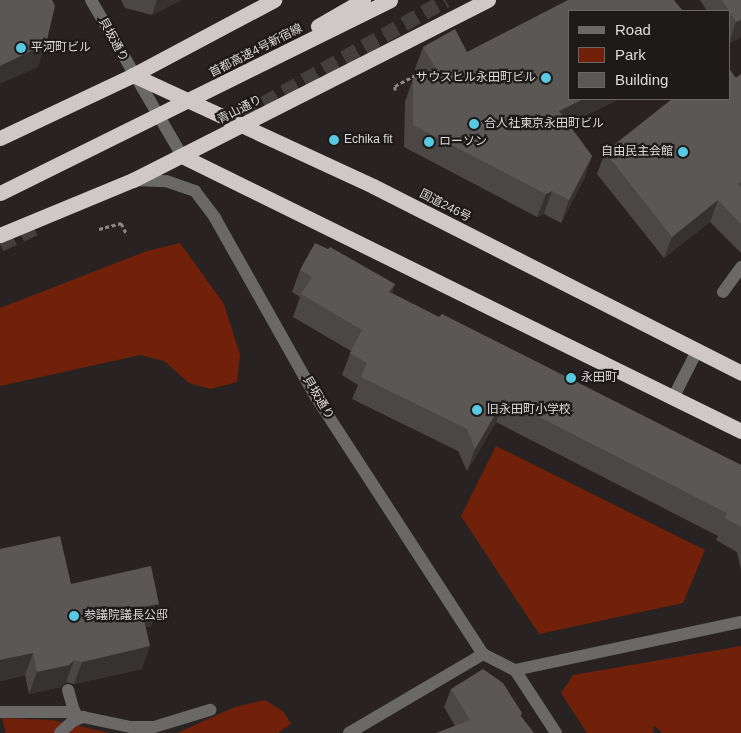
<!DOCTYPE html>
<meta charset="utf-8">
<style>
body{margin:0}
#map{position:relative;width:741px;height:733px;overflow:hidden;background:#282322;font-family:Helvetica,"Noto Sans JP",sans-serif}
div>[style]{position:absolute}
.green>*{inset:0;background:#712009}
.highway-tunnel>*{height:15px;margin-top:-7.5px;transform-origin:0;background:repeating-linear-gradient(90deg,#433f3e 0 15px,transparent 0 23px)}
.path>*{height:3px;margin-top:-1.5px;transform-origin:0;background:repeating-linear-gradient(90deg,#8b8786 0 4px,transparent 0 6.5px)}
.minor>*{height:12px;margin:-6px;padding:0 6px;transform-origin:6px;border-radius:6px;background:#6b6868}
.highway>*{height:15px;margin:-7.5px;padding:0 7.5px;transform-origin:7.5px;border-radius:7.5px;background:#cec8c6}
.wall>*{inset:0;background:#4b4745}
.shaded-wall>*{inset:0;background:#363230}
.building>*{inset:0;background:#5b5755}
.dots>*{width:14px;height:14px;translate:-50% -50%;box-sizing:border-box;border:2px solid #1e1a19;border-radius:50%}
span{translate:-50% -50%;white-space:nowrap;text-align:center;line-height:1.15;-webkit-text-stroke:4.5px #1e1a19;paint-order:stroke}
.street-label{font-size:12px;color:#dedbda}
.poi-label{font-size:12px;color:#dedbda}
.left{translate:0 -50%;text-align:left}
.right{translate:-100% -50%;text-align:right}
.legend{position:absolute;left:568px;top:10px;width:162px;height:90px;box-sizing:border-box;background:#1e1a19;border:1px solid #6b6766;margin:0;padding:6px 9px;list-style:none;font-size:15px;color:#dedbda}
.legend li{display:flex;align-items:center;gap:10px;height:25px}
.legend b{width:25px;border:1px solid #6b6766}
</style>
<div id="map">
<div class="green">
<div style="clip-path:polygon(180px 243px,224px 304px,240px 355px,237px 382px,210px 389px,189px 383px,164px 361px,140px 355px,0 386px,0 308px,147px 251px)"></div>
<div style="clip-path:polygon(496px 446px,705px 550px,683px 603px,539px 634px,461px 516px)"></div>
<div style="clip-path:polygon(741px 646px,741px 733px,662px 733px,654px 725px,653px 733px,587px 733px,561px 693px,573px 675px)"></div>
<div style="clip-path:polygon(265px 700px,284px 712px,291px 724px,278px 733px,177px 733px,235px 707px)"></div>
<div style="clip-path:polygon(2px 718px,52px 720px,110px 733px,6px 733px)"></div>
</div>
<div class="highway-tunnel">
<div style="left:224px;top:126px;width:255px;rotate:-29.6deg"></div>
<div style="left:0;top:244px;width:45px;rotate:-24.9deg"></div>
</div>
<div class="path">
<div style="left:395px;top:90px;width:4px;rotate:-90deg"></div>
<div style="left:395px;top:86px;width:30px;rotate:-28deg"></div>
<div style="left:99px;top:229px;width:23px;rotate:-15deg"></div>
<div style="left:121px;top:223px;width:13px;rotate:63deg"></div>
</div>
<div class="minor">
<div style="left:91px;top:0;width:181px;rotate:59.7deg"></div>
<div style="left:133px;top:180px;width:33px;rotate:2deg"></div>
<div style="left:166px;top:181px;width:31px;rotate:19deg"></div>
<div style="left:195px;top:191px;width:34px;rotate:53deg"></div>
<div style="left:215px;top:218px;width:206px;rotate:60.6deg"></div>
<div style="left:316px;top:397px;width:306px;rotate:57deg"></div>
<div style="left:483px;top:654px;width:36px;rotate:27deg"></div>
<div style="left:515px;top:670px;width:75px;rotate:56.9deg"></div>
<div style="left:723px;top:292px;width:31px;rotate:-54deg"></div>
<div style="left:673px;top:398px;width:53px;rotate:-62.9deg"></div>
<div style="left:515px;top:670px;width:231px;rotate:-12deg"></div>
<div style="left:68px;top:690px;width:29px;rotate:74deg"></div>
<div style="left:0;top:712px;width:75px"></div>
<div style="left:60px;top:733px;width:18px;rotate:-43deg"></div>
<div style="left:73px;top:721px;width:11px;rotate:-22deg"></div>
<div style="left:83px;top:717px;width:49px;rotate:11.8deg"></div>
<div style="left:131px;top:727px;width:23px"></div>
<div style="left:154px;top:727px;width:59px;rotate:-16.9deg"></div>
<div style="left:349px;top:733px;width:156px;rotate:-30.5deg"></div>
</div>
<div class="highway">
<div style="left:318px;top:26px;width:52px;rotate:-30deg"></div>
<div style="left:133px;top:75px;width:264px;rotate:24.8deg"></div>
<div style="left:373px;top:186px;width:413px;rotate:26.9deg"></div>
<div style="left:0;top:138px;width:147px;rotate:-25.3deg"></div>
<div style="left:133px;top:75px;width:160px;rotate:-28deg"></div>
<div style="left:182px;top:156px;width:623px;rotate:26.19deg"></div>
<div style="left:0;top:193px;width:435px;rotate:-26.3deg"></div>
<div style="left:0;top:235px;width:144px;rotate:-22.5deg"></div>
<div style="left:133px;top:180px;width:398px;rotate:-26.9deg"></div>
</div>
<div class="wall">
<div style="clip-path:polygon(121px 0,181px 0,152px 15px,125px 8px)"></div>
<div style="clip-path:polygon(700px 0,741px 0,741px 37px,730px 43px,730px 11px,707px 11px)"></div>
<div style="clip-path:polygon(423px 47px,467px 52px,570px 99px,619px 99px,568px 124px,592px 156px,584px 179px,561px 223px,544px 214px,537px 217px,404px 147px,405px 102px,413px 79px,419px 76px,415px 69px)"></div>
<div style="clip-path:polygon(741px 74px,741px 253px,710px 222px,664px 258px,597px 174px,605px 152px,736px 78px)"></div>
<div style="clip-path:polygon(300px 270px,395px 284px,392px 293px,439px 317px,741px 465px,741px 570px,737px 552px,716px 540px,718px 536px,496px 422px,467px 471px,458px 451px,352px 399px,358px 385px,342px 375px,351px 351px,293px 317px,300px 297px,292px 292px)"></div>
<div style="clip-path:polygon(71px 584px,159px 604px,151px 626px,146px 627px,142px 669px,74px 684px,66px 682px,60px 687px,29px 694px,25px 675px,0 681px)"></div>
<div style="clip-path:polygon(451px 689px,522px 713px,521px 716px,455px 726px,444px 707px)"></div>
</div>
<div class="shaded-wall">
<div style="clip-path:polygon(157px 0,181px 0,152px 15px)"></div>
<div style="clip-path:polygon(741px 20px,741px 37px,730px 43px,730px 40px,736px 22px)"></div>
<div style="clip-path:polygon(46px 44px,38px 67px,0 84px,0 66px)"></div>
<div style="clip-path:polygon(583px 99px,619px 99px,550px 133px,559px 111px)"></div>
<div style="clip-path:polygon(592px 156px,584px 179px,561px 223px,569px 200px)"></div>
<div style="clip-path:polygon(552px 191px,544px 214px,537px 217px,546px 194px)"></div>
<div style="clip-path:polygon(718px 200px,710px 222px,664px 258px,672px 237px)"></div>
<div style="clip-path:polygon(395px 284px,387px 306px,389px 292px)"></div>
<div style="clip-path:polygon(504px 399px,496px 422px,467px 471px,475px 449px)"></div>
<div style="clip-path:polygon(159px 604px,151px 626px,133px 630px,141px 607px)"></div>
<div style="clip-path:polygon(150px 646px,142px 669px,74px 684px,82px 662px)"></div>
<div style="clip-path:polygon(33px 653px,25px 675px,0 681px,0 660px)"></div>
<div style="clip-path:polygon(74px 660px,66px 682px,60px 687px,29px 694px,37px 672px)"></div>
</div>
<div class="building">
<div style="clip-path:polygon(0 0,52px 0,55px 6px,46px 44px,0 66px)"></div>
<div style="clip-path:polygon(568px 0,674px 0,683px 11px,570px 11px,570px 99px,583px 99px,559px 111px,592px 156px,569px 200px,552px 191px,546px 194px,413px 125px,413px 79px,436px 68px,423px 47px,455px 29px,467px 52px)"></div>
<div style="clip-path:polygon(722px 0,741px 0,741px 20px,736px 22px)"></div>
<div style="clip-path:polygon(730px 70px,736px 78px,741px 74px,741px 182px,738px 184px,741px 187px,741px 224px,718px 200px,672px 237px,605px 152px,672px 99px,730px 99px)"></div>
<div style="clip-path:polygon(315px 243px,328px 249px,330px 247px,395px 284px,389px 292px,439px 317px,442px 314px,741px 465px,741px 527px,725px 518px,727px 513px,504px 399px,475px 449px,467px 429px,361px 377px,367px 363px,350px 353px,362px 330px,301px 294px,312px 277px,300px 270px)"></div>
<div style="clip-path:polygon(60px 536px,71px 584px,151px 566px,159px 604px,141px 607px,150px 646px,82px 662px,74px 660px,69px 665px,37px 672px,33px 653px,0 660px,0 549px)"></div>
<div style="clip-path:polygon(483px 669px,503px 683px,522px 713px,520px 715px,534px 733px,436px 733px,470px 720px,451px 689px)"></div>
</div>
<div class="dots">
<div style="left:21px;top:48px;background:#58c9e3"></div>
<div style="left:546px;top:78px;background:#58c9e3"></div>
<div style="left:474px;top:124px;background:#58c9e3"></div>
<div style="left:334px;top:140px;background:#58c9e3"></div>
<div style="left:429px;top:142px;background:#58c9e3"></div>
<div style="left:683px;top:152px;background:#58c9e3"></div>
<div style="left:571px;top:378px;background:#58c9e3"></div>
<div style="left:477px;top:410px;background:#58c9e3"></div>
<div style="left:74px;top:616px;background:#58c9e3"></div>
</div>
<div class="street-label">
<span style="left:113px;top:40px;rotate:61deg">貝坂通り</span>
<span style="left:256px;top:51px;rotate:-27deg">首都高速4号新宿線</span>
<span style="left:240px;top:110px;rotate:-27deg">青山通り</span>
<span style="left:445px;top:206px;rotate:27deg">国道246号</span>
<span style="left:318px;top:398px;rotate:59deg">貝坂通り</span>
</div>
<div class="poi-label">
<span class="left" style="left:31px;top:48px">平河町ビル</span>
<span class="right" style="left:536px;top:78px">サウスヒル永田町ビル</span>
<span class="left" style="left:484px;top:124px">合人社東京永田町ビル</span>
<span class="left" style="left:344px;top:140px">Echika fit</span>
<span class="left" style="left:439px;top:142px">ローソン</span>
<span class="right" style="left:673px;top:152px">自由民主会館</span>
<span class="left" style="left:581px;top:378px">永田町</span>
<span class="left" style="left:487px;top:410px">旧永田町小学校</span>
<span class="left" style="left:84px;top:616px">参議院議長公邸</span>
</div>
<ul class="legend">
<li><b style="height:6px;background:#6b6868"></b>Road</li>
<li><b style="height:14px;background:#712009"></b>Park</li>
<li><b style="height:14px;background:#5b5755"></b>Building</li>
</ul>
</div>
